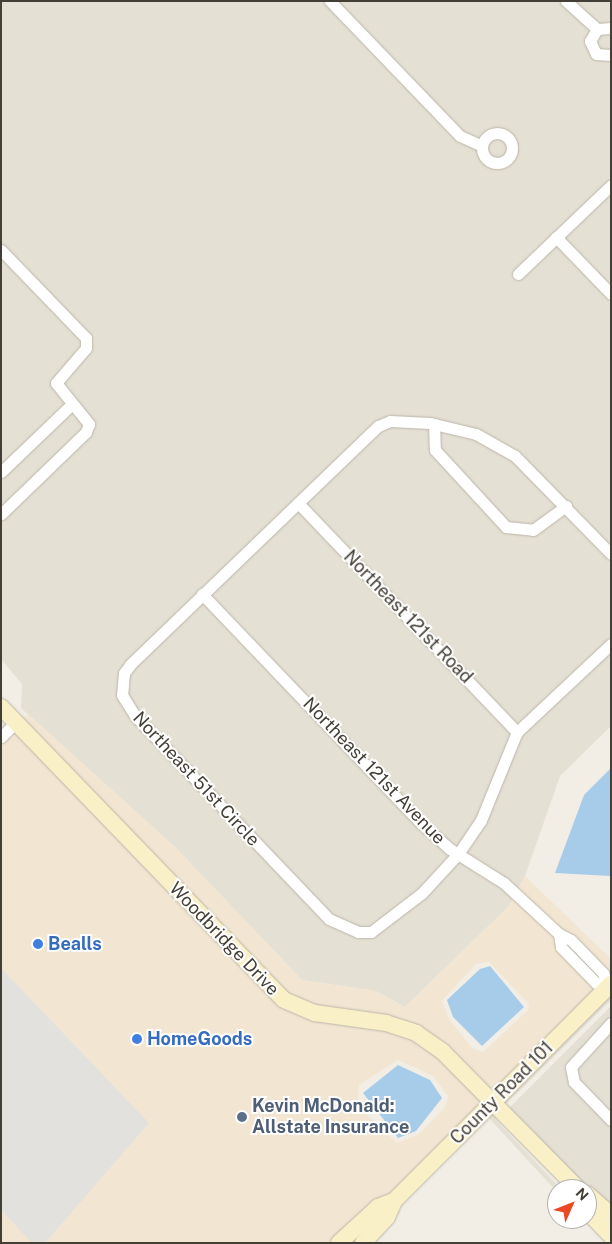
<!DOCTYPE html>
<style>
body{margin:0}
#map{position:relative;width:612px;height:1244px;overflow:hidden;background:#f2eee6;font-family:"Public Sans",sans-serif}
div>[style]{position:absolute}
.residential>*{inset:0;background:#e5e0d4}
.commercial>*{inset:0;background:#f2e6d2}
.parking>*{inset:0;background:#e3e1de}
.water>*{inset:0;background:#a6ccea}
.roads{filter:drop-shadow(0 0 1px #bcb6a9) drop-shadow(0 0 1px #bcb6a9)}
.street>*{height:11px;margin:-5.5px;padding:0 5.5px;transform-origin:5.5px;border-radius:5.5px;background:#fff}
.street>.ring{margin:-5.5px;padding:0;box-sizing:content-box;background:none;border:11px solid #fff;border-radius:50%}
.secondary>*{height:16px;margin:-8px;padding:0 8px;transform-origin:8px;border-radius:8px;background:#faf0c7}
.dots>*{width:14px;height:14px;translate:-50% -50%;box-sizing:border-box;border:2px solid #fff;border-radius:50%}
span{translate:-50% -50%;white-space:nowrap;text-align:center;line-height:1.15;-webkit-text-stroke:4px #fff;paint-order:stroke}
.street-label{font-size:18px;color:#443f36}
.shop-label{font-size:18px;color:#366cbe;font-weight:700}
.left{translate:0 -50%;text-align:left}
.service-label{font-size:18px;color:#4e5e75;font-weight:700}
.frame{position:absolute;inset:0;border:2px solid #443f36;pointer-events:none}
.north{position:absolute;left:547px;top:1179px;width:50px;height:50px;box-sizing:border-box;background:#fff;border:1px solid #b4b2af;border-radius:50%;rotate:46deg;font-size:14px;font-weight:700;line-height:20px;text-align:center;color:#443f36}
.north::after{content:'';display:block;margin:auto;width:18px;height:22px;background:#ea4924;clip-path:polygon(50% 0,100% 100%,50% 72%,0 100%)}
</style>
<div id="map">
<div class="residential">
<div style="clip-path:polygon(1px 1px,611px 1px,611px 726px,560px 776px,525px 876px,508px 907px,405px 1007px,376px 991px,302px 980px,175px 847px,21px 708px,22px 684px,1px 659px)"></div>
<div style="clip-path:polygon(611px 992px,611px 1000px,504px 1106px,501px 1103px)"></div>
<div style="clip-path:polygon(611px 1006px,611px 1235px,587px 1189px,500px 1117px)"></div>
<div style="clip-path:polygon(493px 1111px,496px 1120px,561px 1189px,557px 1192px,487px 1116px)"></div>
</div>
<div class="commercial">
<div style="clip-path:polygon(evenodd,28px 714px,175px 847px,302px 980px,376px 991px,405px 1007px,508px 907px,525px 876px,611px 959px,611px 977px,494px 1095px,447px 1048px,287px 995px,21px 720px,28px 714px,489px 962px,529px 1004px,528px 1010px,483px 1052px,472px 1048px,449px 1019px,442px 1001px,476px 964px,489px 962px)"></div>
<div style="clip-path:polygon(evenodd,12px 728px,313px 1019px,385px 1029px,413px 1039px,439px 1056px,486px 1104px,393px 1194px,374px 1203px,330px 1243px,1px 1243px,1px 738px,12px 728px,398px 1060px,433px 1076px,448px 1096px,445px 1107px,419px 1134px,397px 1143px,358px 1106px,359px 1085px,398px 1060px)"></div>
</div>
<div class="parking">
<div style="clip-path:polygon(1px 968px,149px 1123px,45px 1243px,32px 1243px,1px 1210px)"></div>
</div>
<div class="water">
<div style="clip-path:polygon(611px 768px,611px 876px,555px 873px,584px 795px)"></div>
<div style="clip-path:polygon(490px 966px,524px 1007px,482px 1046px,453px 1017px,447px 1000px,480px 969px)"></div>
<div style="clip-path:polygon(398px 1065px,430px 1080px,442px 1098px,416px 1131px,398px 1138px,363px 1093px)"></div>
</div>
<div class="roads">
<div class="street">
<div style="left:330px;top:1px;width:187px;rotate:46.1deg"></div>
<div style="left:460px;top:136px;width:24px;rotate:24deg"></div>
<div style="left:566px;top:1px;width:42px;rotate:42.1deg"></div>
<div style="left:611px;top:28px;width:14px;rotate:176deg"></div>
<div style="left:597px;top:29px;width:14px;rotate:120deg"></div>
<div style="left:590px;top:41px;width:14px;rotate:65deg"></div>
<div style="left:596px;top:54px;width:15px;rotate:4deg"></div>
<div class="ring" style="left:482px;top:133px;width:19px;height:19px"></div>
<div style="left:556px;top:237px;width:79px;rotate:46deg"></div>
<div style="left:1px;top:250px;width:122px;rotate:46deg"></div>
<div style="left:86px;top:338px;width:10px;rotate:90deg"></div>
<div style="left:86px;top:348px;width:46px;rotate:130.6deg"></div>
<div style="left:56px;top:383px;width:53px;rotate:51.2deg"></div>
<div style="left:89px;top:424px;width:9px;rotate:111deg"></div>
<div style="left:86px;top:432px;width:118px;rotate:136deg"></div>
<div style="left:518px;top:274px;width:129px;rotate:-43.7deg"></div>
<div style="left:434px;top:424px;width:26px;rotate:88deg"></div>
<div style="left:435px;top:450px;width:105px;rotate:47.3deg"></div>
<div style="left:506px;top:527px;width:27px;rotate:6deg"></div>
<div style="left:533px;top:530px;width:41px;rotate:-36deg"></div>
<div style="left:1px;top:472px;width:98px;rotate:-43.8deg"></div>
<div style="left:298px;top:503px;width:317px;rotate:46.3deg"></div>
<div style="left:611px;top:554px;width:137px;rotate:-134.4deg"></div>
<div style="left:515px;top:456px;width:45px;rotate:-150.6deg"></div>
<div style="left:476px;top:434px;width:47px;rotate:-166.6deg"></div>
<div style="left:430px;top:423px;width:40px;rotate:-177.1deg"></div>
<div style="left:390px;top:421px;width:13px;rotate:157deg"></div>
<div style="left:378px;top:426px;width:344px;rotate:136.1deg"></div>
<div style="left:130px;top:665px;width:10px;rotate:127deg"></div>
<div style="left:124px;top:673px;width:22px;rotate:95deg"></div>
<div style="left:122px;top:695px;width:26px;rotate:58deg"></div>
<div style="left:136px;top:717px;width:279px;rotate:46.3deg"></div>
<div style="left:329px;top:919px;width:32px;rotate:24deg"></div>
<div style="left:358px;top:932px;width:13px"></div>
<div style="left:371px;top:932px;width:64px;rotate:-37.4deg"></div>
<div style="left:422px;top:893px;width:53px;rotate:-47.3deg"></div>
<div style="left:458px;top:854px;width:41px;rotate:-55.9deg"></div>
<div style="left:481px;top:820px;width:95px;rotate:-67.8deg"></div>
<div style="left:517px;top:732px;width:129px;rotate:-43.1deg"></div>
<div style="left:202px;top:594px;width:318px;rotate:46.3deg"></div>
<div style="left:422px;top:824px;width:38px;rotate:42deg"></div>
<div style="left:450px;top:849px;width:64px;rotate:32.2deg"></div>
<div style="left:504px;top:883px;width:75px;rotate:42.8deg"></div>
<div style="left:559px;top:934px;width:13px;rotate:27deg"></div>
<div style="left:571px;top:940px;width:46px;rotate:45.9deg"></div>
<div style="left:603px;top:973px;width:15px;rotate:70deg"></div>
<div style="left:1px;top:737px;width:20px;rotate:-45deg"></div>
<div style="left:559px;top:934px;width:13px;rotate:81deg"></div>
<div style="left:561px;top:947px;width:50px;rotate:45.8deg"></div>
<div style="left:596px;top:983px;width:13px;rotate:18deg"></div>
<div style="left:611px;top:1023px;width:59px;rotate:132.3deg"></div>
<div style="left:571px;top:1067px;width:15px;rotate:79deg"></div>
<div style="left:574px;top:1082px;width:53px;rotate:45.8deg"></div>
</div>
<div class="secondary">
<div style="left:1px;top:707px;width:407px;rotate:46deg"></div>
<div style="left:284px;top:1000px;width:34px;rotate:23deg"></div>
<div style="left:315px;top:1013px;width:72px;rotate:8deg"></div>
<div style="left:386px;top:1023px;width:32px;rotate:18deg"></div>
<div style="left:416px;top:1033px;width:33px;rotate:35deg"></div>
<div style="left:443px;top:1052px;width:192px;rotate:45.4deg"></div>
<div style="left:587px;top:1194px;width:32px;rotate:41deg"></div>
<div style="left:587px;top:1211px;width:35px;rotate:46deg"></div>
<div style="left:339px;top:1243px;width:53px;rotate:-42.7deg"></div>
<div style="left:378px;top:1207px;width:17px;rotate:-21deg"></div>
<div style="left:394px;top:1201px;width:307px;rotate:-45deg"></div>
<div style="left:363px;top:1243px;width:35px;rotate:-47deg"></div>
<div style="left:387px;top:1217px;width:17px;rotate:-66deg"></div>
</div>
</div>
<div class="dots">
<div style="left:38px;top:944px;background:#3f7fe0"></div>
<div style="left:137px;top:1039px;background:#3f7fe0"></div>
<div style="left:242px;top:1117px;background:#5c6f8a"></div>
</div>
<div class="street-label">
<span style="left:408px;top:617px;rotate:46deg">Northeast 121st Road</span>
<span style="left:374px;top:771px;rotate:46deg">Northeast 121st Avenue</span>
<span style="left:196px;top:779px;rotate:47deg">Northeast 51st Circle</span>
<span style="left:224px;top:939px;rotate:46deg">Woodbridge Drive</span>
<span style="left:502px;top:1093px;rotate:-45deg">County Road 101</span>
</div>
<div class="shop-label">
<span class="left" style="left:48px;top:944px">Bealls</span>
<span class="left" style="left:147px;top:1039px">HomeGoods</span>
</div>
<div class="service-label">
<span class="left" style="left:252px;top:1117px">Kevin McDonald:<br>Allstate Insurance</span>
</div>
<div class="frame"></div>
<div class="north">N</div>
</div>
